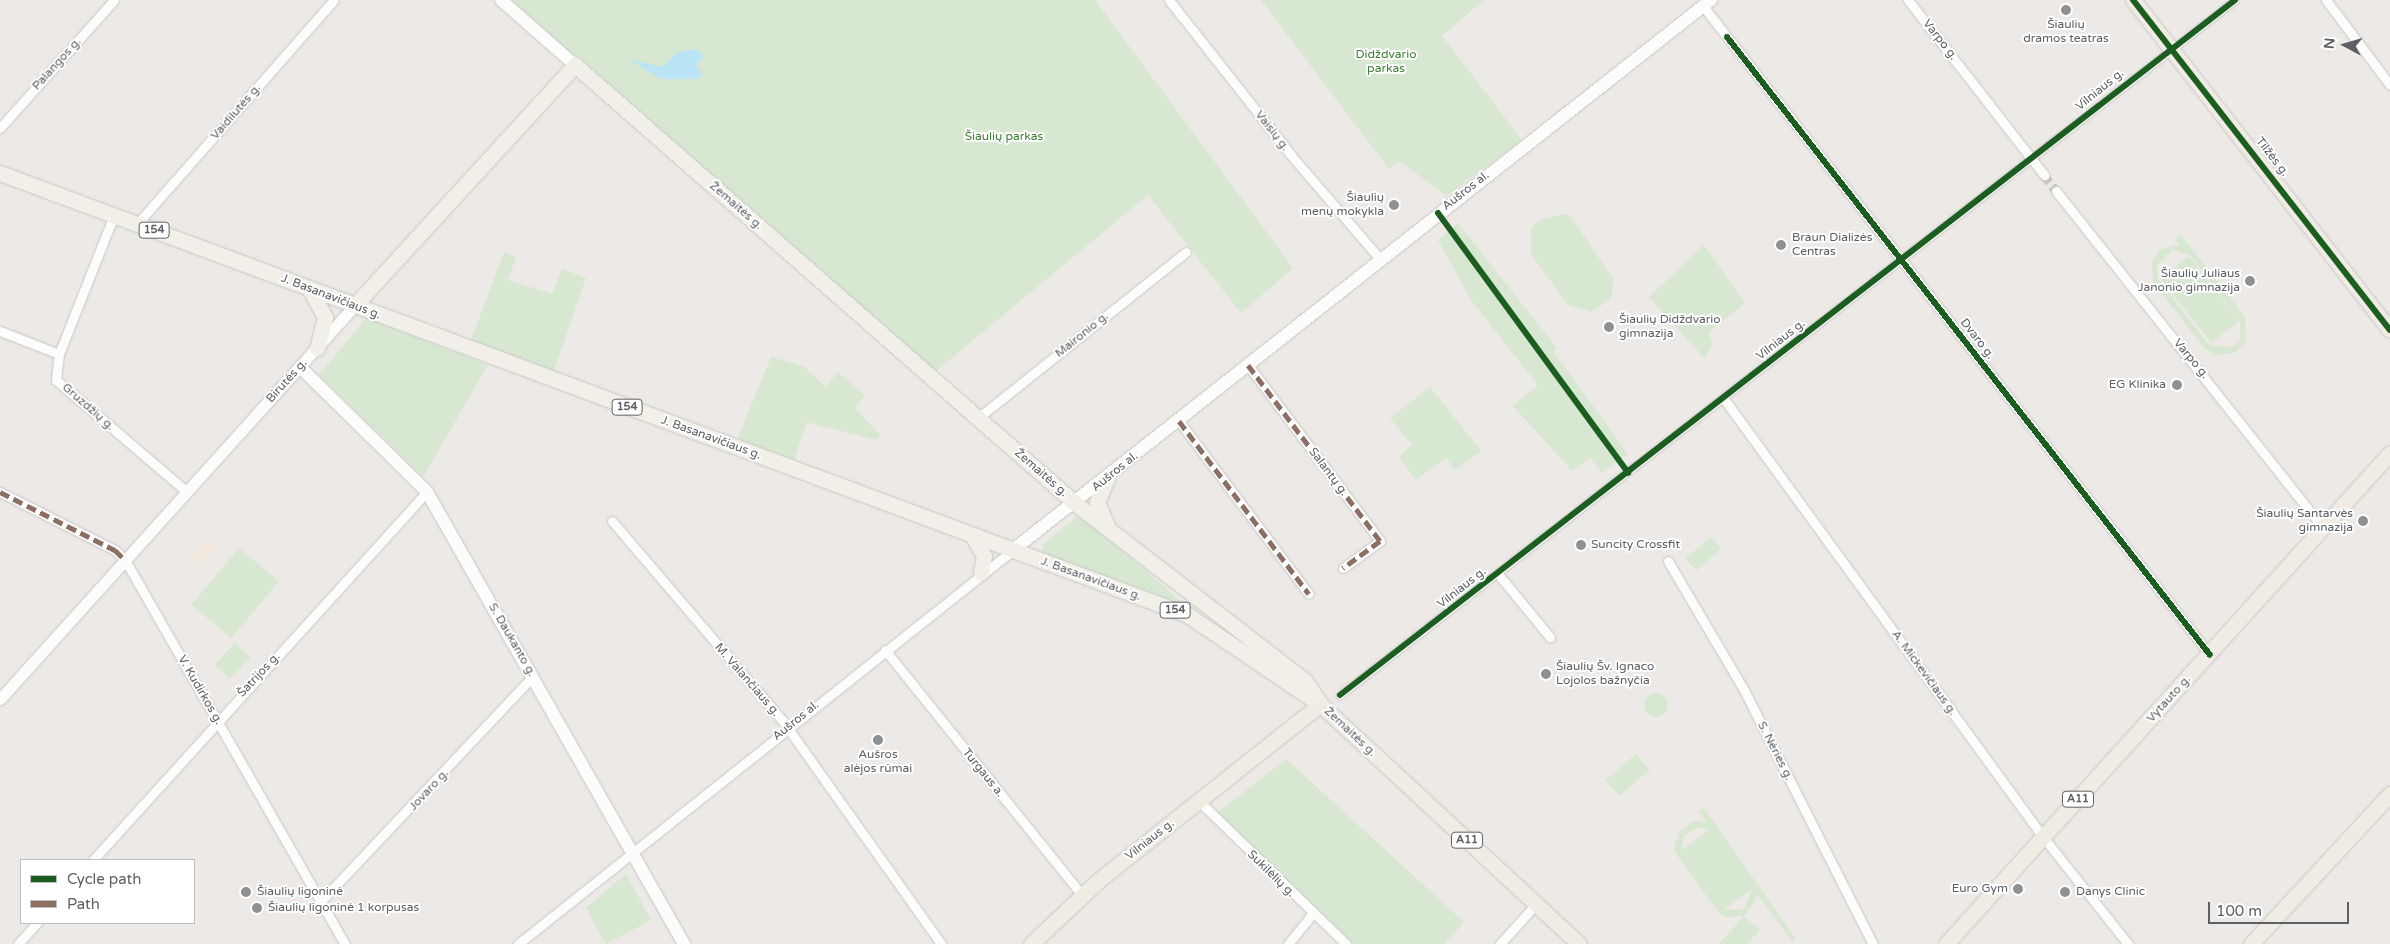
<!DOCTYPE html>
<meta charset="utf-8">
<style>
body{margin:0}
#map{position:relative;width:2390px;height:944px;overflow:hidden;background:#ece9e6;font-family:"Varela Round",sans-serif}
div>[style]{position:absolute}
.green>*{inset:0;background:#d7e7d2;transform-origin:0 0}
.round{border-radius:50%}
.sand>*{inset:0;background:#f3eadc}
.water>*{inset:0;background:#bbe5f5}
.minor-tunnel>*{height:9px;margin-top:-4.5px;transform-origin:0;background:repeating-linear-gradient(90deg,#c8c7c6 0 9px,transparent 0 13.5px)}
.roads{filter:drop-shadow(0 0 1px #c8c8c8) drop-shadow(0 0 1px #c8c8c8)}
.pedestrian>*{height:7px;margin:-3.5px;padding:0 3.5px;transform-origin:3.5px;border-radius:3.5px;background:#fcfcfb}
.minor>*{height:9px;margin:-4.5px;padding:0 4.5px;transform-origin:4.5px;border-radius:4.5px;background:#fcfcfb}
.tertiary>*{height:11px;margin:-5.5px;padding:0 5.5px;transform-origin:5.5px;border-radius:5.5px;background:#fcfcfb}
.secondary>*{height:12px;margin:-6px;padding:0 6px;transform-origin:6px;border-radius:6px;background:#fcfcfb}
.primary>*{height:15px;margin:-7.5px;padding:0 7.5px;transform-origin:7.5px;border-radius:7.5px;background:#f2efe8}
.trunk>*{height:15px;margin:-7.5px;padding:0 7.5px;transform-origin:7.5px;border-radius:7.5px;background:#f0ece4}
.quiet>*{height:5px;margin-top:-2.5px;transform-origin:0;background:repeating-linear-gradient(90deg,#8d6e63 0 10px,transparent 0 15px)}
.cycleway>*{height:6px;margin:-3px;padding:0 3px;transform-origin:3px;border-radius:3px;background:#1b5e20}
.dots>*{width:14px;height:14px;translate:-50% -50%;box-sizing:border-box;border:2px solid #fff;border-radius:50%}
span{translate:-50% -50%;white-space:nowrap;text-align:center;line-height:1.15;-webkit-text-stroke:4px #fff;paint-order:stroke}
.shield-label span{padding:1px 4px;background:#fff;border:1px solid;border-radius:4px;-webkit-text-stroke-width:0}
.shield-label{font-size:11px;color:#5c6064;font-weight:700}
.poi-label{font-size:12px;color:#5c6064}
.right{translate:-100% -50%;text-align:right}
.left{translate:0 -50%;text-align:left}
.street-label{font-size:12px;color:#5c6064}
.park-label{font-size:12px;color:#3e8037}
.legend{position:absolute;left:20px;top:859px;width:175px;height:65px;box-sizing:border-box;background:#fff;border:1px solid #bebfc1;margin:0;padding:6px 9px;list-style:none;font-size:15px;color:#5c6064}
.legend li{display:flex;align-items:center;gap:10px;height:25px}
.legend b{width:25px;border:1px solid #bebfc1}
.north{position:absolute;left:2320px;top:20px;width:50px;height:50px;-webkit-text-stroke:4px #fff;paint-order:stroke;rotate:276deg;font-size:14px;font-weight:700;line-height:20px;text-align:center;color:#5c6064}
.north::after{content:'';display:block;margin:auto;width:18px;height:22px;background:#5c6064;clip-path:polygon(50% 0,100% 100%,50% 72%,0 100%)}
.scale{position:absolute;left:2208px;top:902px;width:141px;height:22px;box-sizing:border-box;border:2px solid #5c6064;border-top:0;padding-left:6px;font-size:15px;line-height:18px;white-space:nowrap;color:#5c6064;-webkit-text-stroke:4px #fff;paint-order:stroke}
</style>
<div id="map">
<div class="green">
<div style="clip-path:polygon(501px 0,1095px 0,1293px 268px,1241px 313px,1148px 195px,930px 376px,575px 54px,575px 65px)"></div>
<div style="clip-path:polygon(1261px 0,1484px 0,1442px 36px,1522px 140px,1447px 196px,1399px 161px,1389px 169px)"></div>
<div style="clip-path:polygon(1563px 214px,1571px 217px,1614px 280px,1611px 299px,1591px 312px,1568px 305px,1531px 254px,1531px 228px,1542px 219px)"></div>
<div style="clip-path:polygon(1458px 223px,1557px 348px,1553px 351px,1628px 454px,1602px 473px,1590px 458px,1572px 471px,1513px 406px,1538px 385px,1471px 300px,1438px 240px)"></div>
<div style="clip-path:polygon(evenodd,2181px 235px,2245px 317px,2246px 342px,2234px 353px,2217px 355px,2204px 348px,2153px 282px,2152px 263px,2159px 250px,2180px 244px,2175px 239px,2181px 235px,2172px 250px,2190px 255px,2240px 320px,2240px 340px,2232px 347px,2209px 345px,2158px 279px,2157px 266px,2172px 250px)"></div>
<div style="clip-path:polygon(1704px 245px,1745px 303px,1708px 333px,1713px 342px,1705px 359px,1649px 297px)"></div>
<div style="clip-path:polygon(504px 252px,516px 257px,508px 280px,552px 294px,562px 269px,586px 278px,551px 379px,468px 348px)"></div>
<div style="left:2189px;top:256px;width:82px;height:36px;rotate:52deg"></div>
<div style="clip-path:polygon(367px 317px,488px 365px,423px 477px,319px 375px)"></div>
<div style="clip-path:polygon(771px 357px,803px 366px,826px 387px,838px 372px,865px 395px,855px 408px,880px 435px,876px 440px,807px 422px,794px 460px,737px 440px)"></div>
<div style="clip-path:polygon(1430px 387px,1481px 451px,1455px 470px,1446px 458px,1416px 480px,1399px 457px,1412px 445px,1390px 418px)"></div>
<div style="clip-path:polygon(1077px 517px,1084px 518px,1190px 609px,1043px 553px,1042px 545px)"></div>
<div style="left:1711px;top:537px;width:16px;height:33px;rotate:50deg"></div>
<div style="left:239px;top:548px;width:52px;height:74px;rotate:40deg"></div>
<div style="left:235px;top:643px;width:21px;height:30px;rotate:43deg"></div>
<div class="round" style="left:1644px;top:693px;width:24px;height:24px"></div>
<div style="left:1636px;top:754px;width:21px;height:40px;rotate:49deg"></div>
<div style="clip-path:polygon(1286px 759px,1464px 922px,1444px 944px,1354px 944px,1216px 814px)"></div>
<div style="clip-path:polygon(evenodd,1704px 808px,1796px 939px,1792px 941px,1758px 895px,1744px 916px,1726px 917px,1719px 913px,1679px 858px,1674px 849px,1679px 832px,1693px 821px,1706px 822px,1699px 812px,1704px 808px,1700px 827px,1709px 830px,1681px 850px,1684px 835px,1700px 827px,1704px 808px,1752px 889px,1744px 909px,1725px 910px,1725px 909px,1752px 889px)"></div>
<div style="clip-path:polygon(626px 874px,651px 920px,606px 944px,586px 908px)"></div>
<div style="clip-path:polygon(1744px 916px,1760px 930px,1747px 944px,1719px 944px)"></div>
</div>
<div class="sand">
<div style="clip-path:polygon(207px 540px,217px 547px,197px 565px,192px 557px)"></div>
</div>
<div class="water">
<div style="clip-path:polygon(697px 49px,704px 57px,696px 64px,702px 74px,697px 79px,661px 79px,628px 59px,663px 67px,678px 52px)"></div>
</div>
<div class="minor-tunnel">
<div style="left:2044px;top:175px;width:20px;rotate:53deg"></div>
</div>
<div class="roads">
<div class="pedestrian">
<div style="left:1340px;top:695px;width:1133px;rotate:-37.83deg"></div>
</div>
<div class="minor">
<div style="left:1169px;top:0;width:196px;rotate:51.8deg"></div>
<div style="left:1290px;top:154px;width:138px;rotate:49.4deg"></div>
<div style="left:1908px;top:0;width:222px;rotate:52.1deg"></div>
<div style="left:2326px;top:0;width:106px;rotate:53deg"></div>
<div style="left:1703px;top:6px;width:824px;rotate:52deg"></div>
<div style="left:0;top:128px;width:171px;rotate:-48.3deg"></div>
<div style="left:2056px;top:191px;width:431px;rotate:51.6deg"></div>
<div style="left:137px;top:224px;width:298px;rotate:-48.7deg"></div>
<div style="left:0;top:331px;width:63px;rotate:21.3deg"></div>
<div style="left:59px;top:354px;width:26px;rotate:97deg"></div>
<div style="left:56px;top:380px;width:172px;rotate:40.5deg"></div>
<div style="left:59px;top:354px;width:149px;rotate:-68.4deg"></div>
<div style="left:1248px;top:365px;width:220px;rotate:53.1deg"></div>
<div style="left:1380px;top:541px;width:46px;rotate:143.9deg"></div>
<div style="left:1724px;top:399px;width:542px;rotate:53.93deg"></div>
<div style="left:2043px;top:837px;width:137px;rotate:51.5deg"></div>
<div style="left:978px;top:418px;width:266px;rotate:-38.6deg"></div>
<div style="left:1179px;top:421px;width:216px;rotate:53.1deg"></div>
<div style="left:0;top:492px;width:129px;rotate:26.8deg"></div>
<div style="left:115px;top:550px;width:14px;rotate:45deg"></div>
<div style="left:125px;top:560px;width:443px;rotate:60.2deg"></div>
<div style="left:612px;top:521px;width:262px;rotate:49.5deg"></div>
<div style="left:782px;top:720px;width:275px;rotate:54.6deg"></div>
<div style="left:1668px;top:561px;width:150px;rotate:59.5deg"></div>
<div style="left:1744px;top:690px;width:285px;rotate:63.1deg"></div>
<div style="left:1498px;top:574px;width:82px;rotate:50.5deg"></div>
<div style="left:885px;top:650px;width:314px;rotate:51.2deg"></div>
<div style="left:1199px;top:801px;width:205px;rotate:44.2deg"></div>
<div style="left:93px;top:860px;width:497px;rotate:-47.8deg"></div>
<div style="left:321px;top:901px;width:309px;rotate:-46.7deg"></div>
<div style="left:18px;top:944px;width:28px;rotate:-48deg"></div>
<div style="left:518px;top:944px;width:633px;rotate:-38.52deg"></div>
<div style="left:1288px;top:944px;width:40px;rotate:-51deg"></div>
<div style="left:1500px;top:944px;width:54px;rotate:-48deg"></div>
</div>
<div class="tertiary">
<div style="left:0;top:699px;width:530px;rotate:-47.98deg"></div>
</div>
<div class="secondary">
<div style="left:501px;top:0;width:98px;rotate:41.3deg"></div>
<div style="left:300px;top:367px;width:178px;rotate:44.5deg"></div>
<div style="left:427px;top:492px;width:520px;rotate:60.38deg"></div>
<div style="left:1013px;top:550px;width:889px;rotate:-38.24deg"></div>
</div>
<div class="primary">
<div style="left:0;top:173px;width:1265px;rotate:20.4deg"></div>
<div style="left:1186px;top:614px;width:161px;rotate:33.9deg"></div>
<div style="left:309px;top:288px;width:33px;rotate:61deg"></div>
<div style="left:325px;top:317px;width:32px;rotate:104deg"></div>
<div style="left:355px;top:305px;width:326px;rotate:-47.5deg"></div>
<div style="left:575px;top:65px;width:666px;rotate:41.23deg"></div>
<div style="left:1076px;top:504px;width:289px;rotate:37.7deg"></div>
<div style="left:1305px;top:681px;width:25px;rotate:56deg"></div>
<div style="left:1107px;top:479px;width:25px;rotate:113deg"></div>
<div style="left:1097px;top:502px;width:26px;rotate:67deg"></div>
<div style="left:972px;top:535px;width:24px;rotate:60deg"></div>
<div style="left:984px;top:556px;width:17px;rotate:100deg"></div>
</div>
<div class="trunk">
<div style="left:2133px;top:0;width:418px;rotate:52.1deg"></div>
<div style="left:1031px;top:944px;width:93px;rotate:-43.3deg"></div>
<div style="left:1099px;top:880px;width:283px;rotate:-38.5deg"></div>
<div style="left:1320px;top:704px;width:353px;rotate:42.8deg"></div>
<div style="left:1946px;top:944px;width:662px;rotate:-47.88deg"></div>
<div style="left:2251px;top:944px;width:205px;rotate:-47.2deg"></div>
</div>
</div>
<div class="quiet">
<div style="left:1248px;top:365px;width:220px;rotate:53.1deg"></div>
<div style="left:1380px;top:541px;width:46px;rotate:143.9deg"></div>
<div style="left:1179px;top:421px;width:216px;rotate:53.1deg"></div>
<div style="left:0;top:492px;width:129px;rotate:26.8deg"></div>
<div style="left:115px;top:550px;width:14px;rotate:45deg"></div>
</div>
<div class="cycleway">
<div style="left:2133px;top:0;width:418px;rotate:52.1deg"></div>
<div style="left:1727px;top:37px;width:784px;rotate:51.99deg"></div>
<div style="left:1438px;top:213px;width:322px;rotate:53.8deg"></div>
<div style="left:1340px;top:695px;width:1133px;rotate:-37.83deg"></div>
</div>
<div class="dots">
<div style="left:2066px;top:10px;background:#8e9092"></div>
<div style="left:1394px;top:205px;background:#8e9092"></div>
<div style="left:1781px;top:245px;background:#8e9092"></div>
<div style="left:2250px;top:281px;background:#8e9092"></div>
<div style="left:1609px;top:327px;background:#8e9092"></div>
<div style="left:2177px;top:385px;background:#8e9092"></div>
<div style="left:2363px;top:521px;background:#8e9092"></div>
<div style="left:1581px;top:545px;background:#8e9092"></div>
<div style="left:1546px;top:674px;background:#8e9092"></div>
<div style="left:878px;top:740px;background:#8e9092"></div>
<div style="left:2018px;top:889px;background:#8e9092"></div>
<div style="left:246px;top:892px;background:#8e9092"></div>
<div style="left:2065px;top:892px;background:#8e9092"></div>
<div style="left:257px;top:908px;background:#8e9092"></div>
</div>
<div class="shield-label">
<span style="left:154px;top:230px">154</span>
<span style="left:627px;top:407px">154</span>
<span style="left:1175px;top:610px">154</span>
<span style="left:2078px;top:799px">A11</span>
<span style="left:1467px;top:840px">A11</span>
</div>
<div class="poi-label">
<span style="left:2066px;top:32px">Šiaulių<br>dramos teatras</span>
<span class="right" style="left:1384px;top:205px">Šiaulių<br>menų mokykla</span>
<span class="left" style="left:1792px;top:245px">Braun Dializės<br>Centras</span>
<span class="right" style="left:2240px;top:281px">Šiaulių Juliaus<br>Janonio gimnazija</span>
<span class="left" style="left:1619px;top:327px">Šiaulių Didždvario<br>gimnazija</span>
<span class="right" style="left:2166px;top:385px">EG Klinika</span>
<span class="right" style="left:2353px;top:521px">Šiaulių Santarvės<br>gimnazija</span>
<span class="left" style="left:1591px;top:545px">Suncity Crossfit</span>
<span class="left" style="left:1556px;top:674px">Šiaulių Šv. Ignaco<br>Lojolos bažnyčia</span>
<span style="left:878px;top:762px">Aušros<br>alėjos rūmai</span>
<span class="right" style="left:2008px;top:889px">Euro Gym</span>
<span class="left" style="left:257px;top:892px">Šiaulių ligoninė</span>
<span class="left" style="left:2076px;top:892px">Danys Clinic</span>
<span class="left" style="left:268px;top:908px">Šiaulių ligoninė 1 korpusas</span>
</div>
<div class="street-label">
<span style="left:1940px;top:40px;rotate:52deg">Varpo g.</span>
<span style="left:57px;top:64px;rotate:-48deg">Palangos g.</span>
<span style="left:2100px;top:90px;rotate:-39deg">Vilniaus g.</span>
<span style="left:236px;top:112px;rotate:-49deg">Vaidilutės g.</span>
<span style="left:1272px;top:131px;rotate:52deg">Vaisių g.</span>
<span style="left:2272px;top:157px;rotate:52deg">Tilžės g.</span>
<span style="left:1466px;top:191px;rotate:-38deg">Aušros al.</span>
<span style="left:736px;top:206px;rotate:41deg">Žemaitės g.</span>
<span style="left:331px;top:297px;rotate:21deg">J. Basanavičiaus g.</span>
<span style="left:1082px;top:335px;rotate:-39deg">Maironio g.</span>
<span style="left:1977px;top:339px;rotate:52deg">Dvaro g.</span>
<span style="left:1781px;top:340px;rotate:-38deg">Vilniaus g.</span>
<span style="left:2191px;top:359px;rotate:50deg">Varpo g.</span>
<span style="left:287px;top:381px;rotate:-48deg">Birutės g.</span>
<span style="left:88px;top:407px;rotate:41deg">Gruzdžių g.</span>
<span style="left:711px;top:438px;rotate:20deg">J. Basanavičiaus g.</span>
<span style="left:1115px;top:472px;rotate:-39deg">Aušros al.</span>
<span style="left:1328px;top:472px;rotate:53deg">Salantų g.</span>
<span style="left:1041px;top:473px;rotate:41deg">Žemaitės g.</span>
<span style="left:1091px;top:579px;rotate:20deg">J. Basanavičiaus g.</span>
<span style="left:1462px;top:588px;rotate:-38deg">Vilniaus g.</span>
<span style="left:512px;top:640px;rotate:60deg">S. Daukanto g.</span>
<span style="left:1924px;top:673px;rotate:54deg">A. Mickevičiaus g.</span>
<span style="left:259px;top:675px;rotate:-47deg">Šatrijos g.</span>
<span style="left:747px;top:680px;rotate:49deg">M. Valančiaus g.</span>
<span style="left:200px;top:690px;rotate:60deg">V. Kudirkos g.</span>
<span style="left:2169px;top:699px;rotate:-48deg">Vytauto g.</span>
<span style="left:796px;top:721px;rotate:-39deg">Aušros al.</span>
<span style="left:1350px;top:732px;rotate:43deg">Žemaitės g.</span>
<span style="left:1775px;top:751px;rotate:63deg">S. Nėries g.</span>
<span style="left:983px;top:773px;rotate:51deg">Turgaus a.</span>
<span style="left:429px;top:790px;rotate:-47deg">Jovaro g.</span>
<span style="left:1150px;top:840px;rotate:-38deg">Vilniaus g.</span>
<span style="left:1271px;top:874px;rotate:44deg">Sukilėlių g.</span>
</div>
<div class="park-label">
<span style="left:1386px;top:62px">Didždvario<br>parkas</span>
<span style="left:1004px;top:137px">Šiaulių parkas</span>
</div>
<ul class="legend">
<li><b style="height:6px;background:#1b5e20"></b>Cycle path</li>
<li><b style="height:6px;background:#8d6e63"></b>Path</li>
</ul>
<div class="north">N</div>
<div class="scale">100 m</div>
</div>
